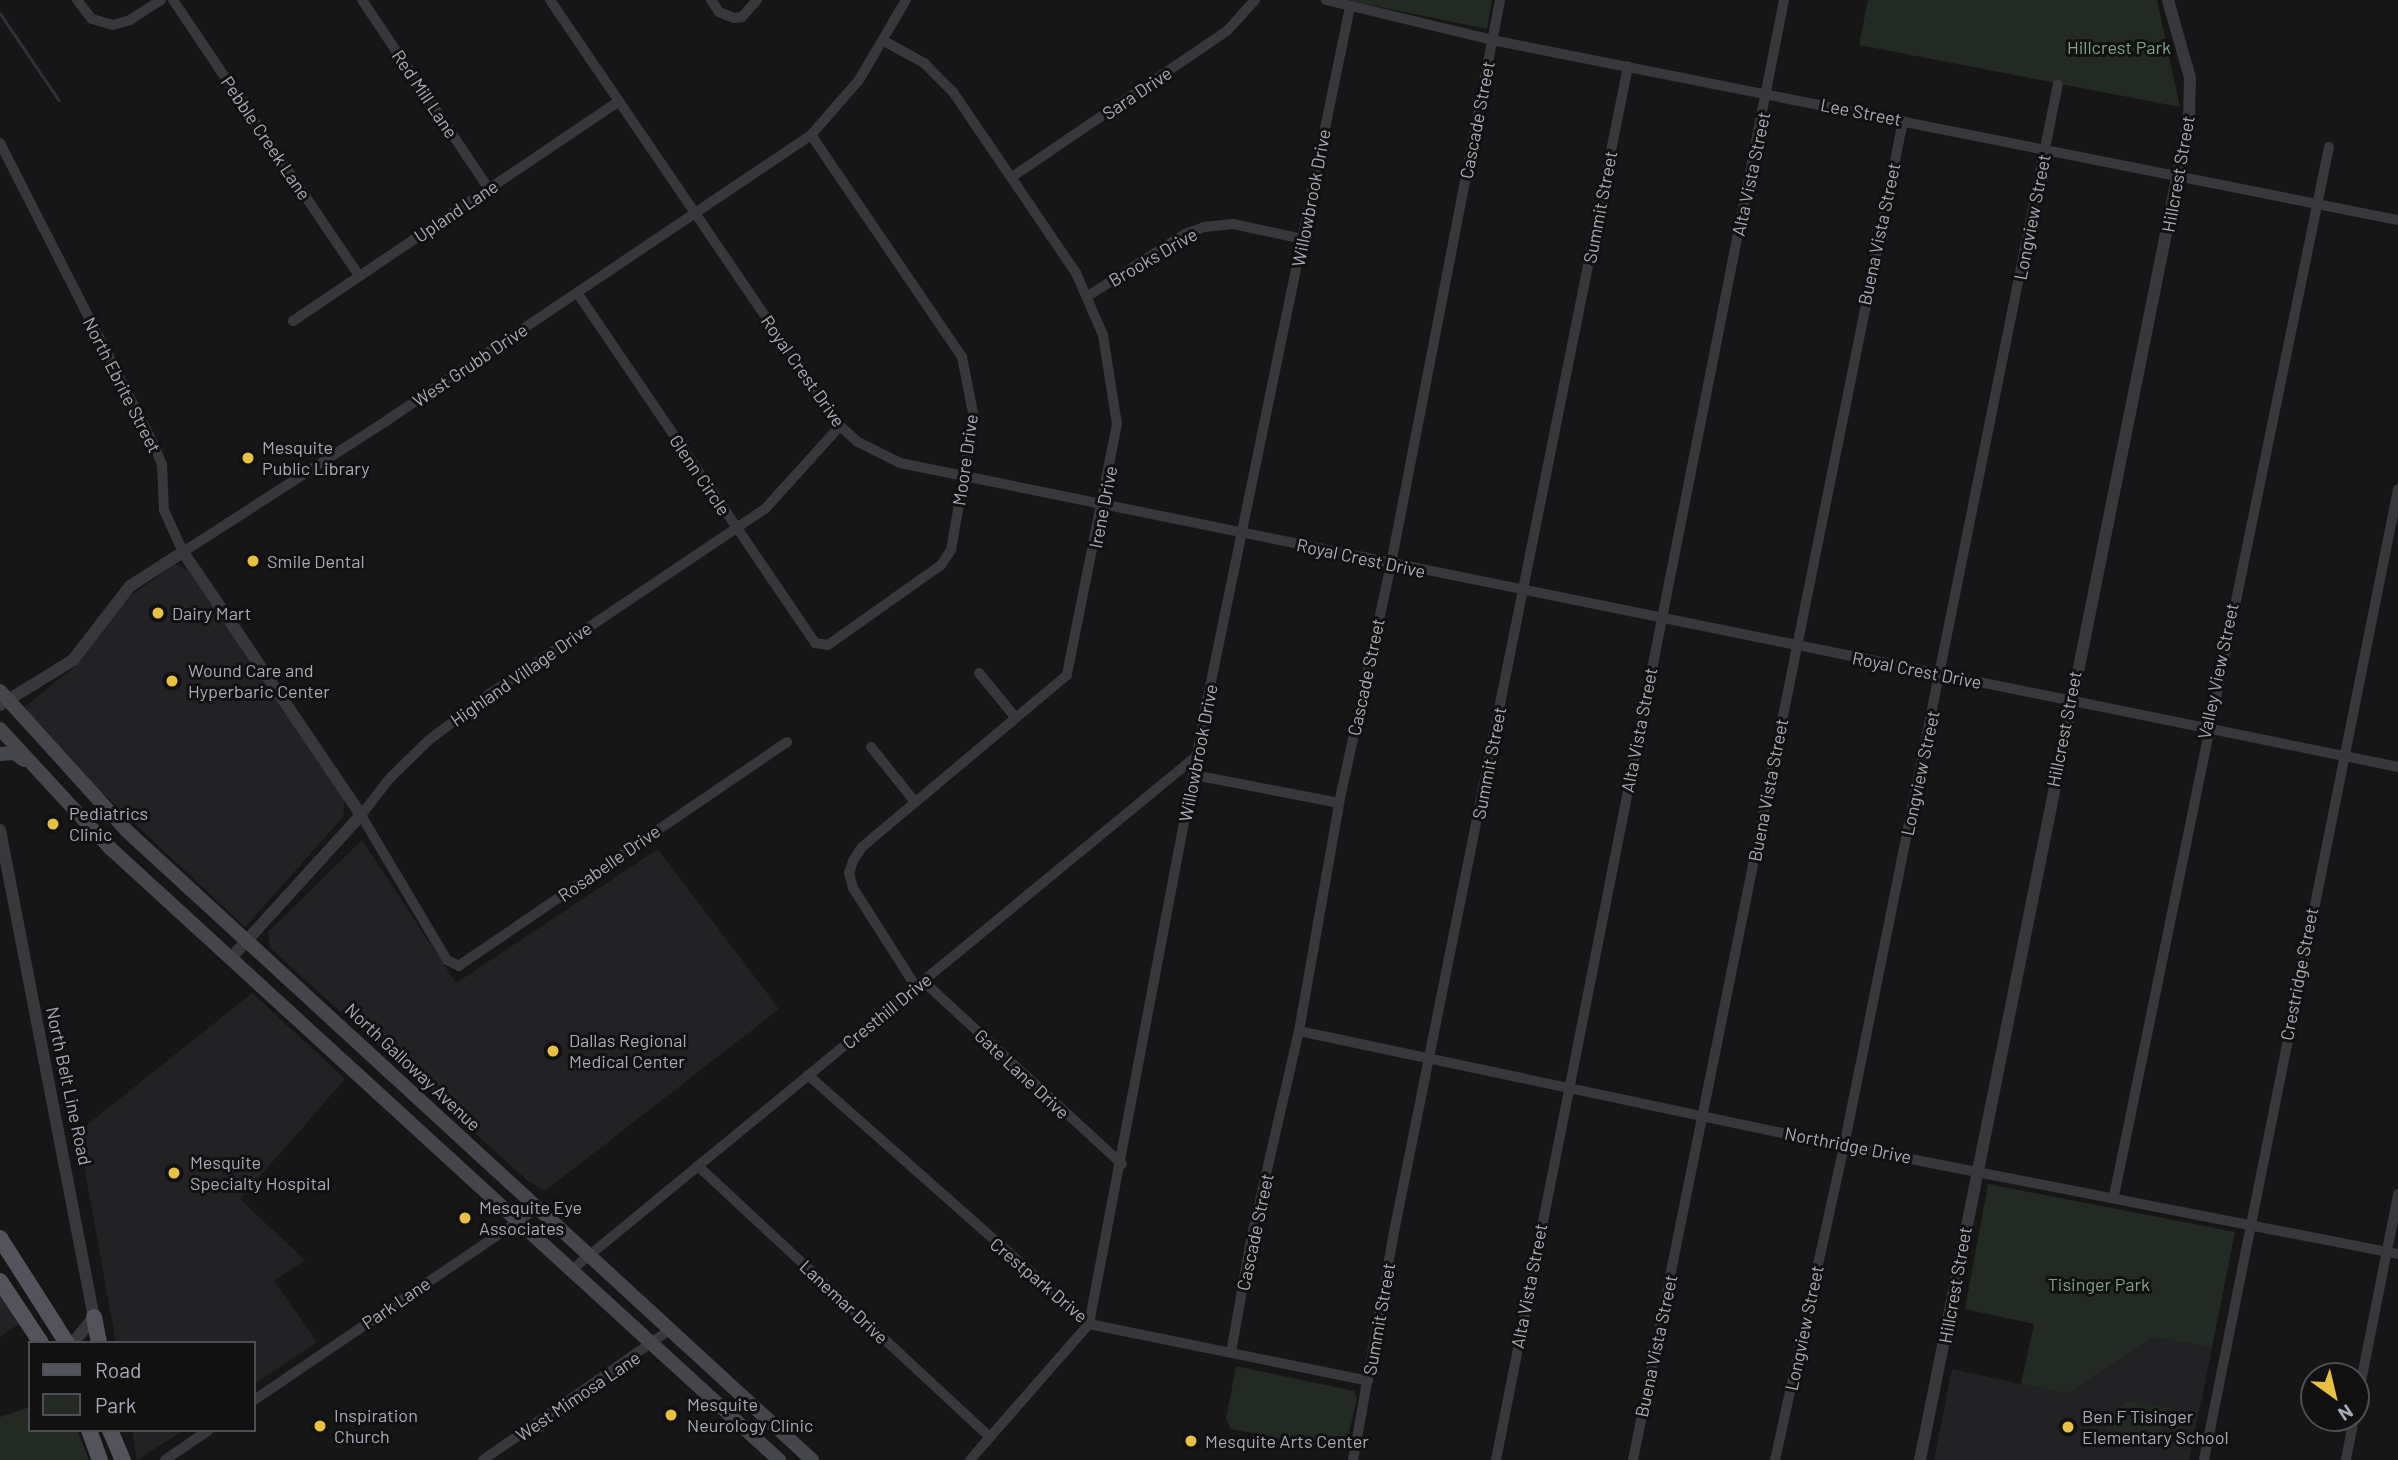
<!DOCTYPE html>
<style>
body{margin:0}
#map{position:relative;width:2398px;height:1460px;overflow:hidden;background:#161617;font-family:Barlow,sans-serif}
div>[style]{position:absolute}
.built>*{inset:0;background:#222224}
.green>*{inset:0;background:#222a23}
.stream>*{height:2.5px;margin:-1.25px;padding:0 1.25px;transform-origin:1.25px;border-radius:1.25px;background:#2c333b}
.minor>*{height:10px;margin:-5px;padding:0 5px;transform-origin:5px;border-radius:5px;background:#37373c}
.tertiary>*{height:12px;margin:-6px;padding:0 6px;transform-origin:6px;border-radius:6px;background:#37373c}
.secondary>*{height:14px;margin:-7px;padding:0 7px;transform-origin:7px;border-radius:7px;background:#45464c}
.primary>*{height:16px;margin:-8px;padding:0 8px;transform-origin:8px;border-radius:8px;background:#53545b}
.dots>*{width:19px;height:19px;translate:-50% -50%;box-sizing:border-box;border:4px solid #111112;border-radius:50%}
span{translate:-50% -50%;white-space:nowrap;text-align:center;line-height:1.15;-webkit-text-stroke:6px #111112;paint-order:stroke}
.park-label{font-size:18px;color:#80a186}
.street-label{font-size:18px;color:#a8abb7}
.poi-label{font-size:18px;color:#a8abb7}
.left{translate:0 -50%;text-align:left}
.legend{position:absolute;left:28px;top:1341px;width:228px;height:91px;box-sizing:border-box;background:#111112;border:2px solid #4d4f54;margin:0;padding:9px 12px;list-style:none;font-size:21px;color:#a8abb7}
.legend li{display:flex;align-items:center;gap:14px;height:35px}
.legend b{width:35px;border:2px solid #4d4f54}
.north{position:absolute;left:2300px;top:1362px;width:70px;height:70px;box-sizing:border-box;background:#111112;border:2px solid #4d4f54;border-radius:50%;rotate:146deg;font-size:19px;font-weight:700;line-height:28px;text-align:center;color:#a8abb7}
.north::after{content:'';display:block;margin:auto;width:24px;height:32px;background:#e8c13d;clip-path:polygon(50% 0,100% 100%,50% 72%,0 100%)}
</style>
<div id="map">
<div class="built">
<div style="clip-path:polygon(175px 564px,188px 570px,345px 801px,343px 817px,245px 927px,82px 774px,23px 708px,72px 669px,130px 596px)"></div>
<div style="clip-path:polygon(362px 840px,456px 983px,658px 849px,779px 1009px,545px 1191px,528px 1181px,270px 948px,268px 932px)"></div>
<div style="clip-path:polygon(252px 993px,345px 1079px,240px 1199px,305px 1260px,274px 1281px,317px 1342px,254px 1384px,254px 1343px,116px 1343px,78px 1132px)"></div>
<div style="clip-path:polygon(0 1291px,22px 1322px,0 1337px)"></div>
<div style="clip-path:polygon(2155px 1337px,2212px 1348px,2189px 1460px,1934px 1460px,1952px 1369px,2067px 1394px)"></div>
<div style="clip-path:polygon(132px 1430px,184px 1430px,137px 1460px)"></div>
</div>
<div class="green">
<div style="clip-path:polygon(1346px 0,1492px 0,1487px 29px)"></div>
<div style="clip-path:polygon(1868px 0,2157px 0,2180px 107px,1859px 45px)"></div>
<div style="clip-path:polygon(1988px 1184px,2235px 1232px,2212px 1348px,2155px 1337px,2067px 1394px,2021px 1384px,2034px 1324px,1965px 1309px)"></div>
<div style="clip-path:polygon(1236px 1366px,1354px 1391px,1357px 1398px,1345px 1451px,1231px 1429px,1226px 1419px)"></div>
<div style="clip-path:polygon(2127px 1401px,2167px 1408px,2160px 1440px,2105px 1429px,2110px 1416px)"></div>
<div style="clip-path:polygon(30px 1407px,30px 1430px,77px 1430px,89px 1460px,0 1460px,0 1417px)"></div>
</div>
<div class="stream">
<div style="left:0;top:13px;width:105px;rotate:55.9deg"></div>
</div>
<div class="minor">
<div style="left:77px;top:0;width:24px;rotate:52deg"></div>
<div style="left:92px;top:19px;width:22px;rotate:16deg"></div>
<div style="left:113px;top:25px;width:18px;rotate:-16deg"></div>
<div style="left:130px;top:20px;width:37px;rotate:-33deg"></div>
<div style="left:173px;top:0;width:333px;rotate:56deg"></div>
<div style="left:362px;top:0;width:228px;rotate:56.1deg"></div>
<div style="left:550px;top:0;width:515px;rotate:55.75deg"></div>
<div style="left:840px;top:426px;width:24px;rotate:42deg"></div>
<div style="left:858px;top:442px;width:47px;rotate:26.6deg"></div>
<div style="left:900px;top:463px;width:1529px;rotate:11.47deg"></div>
<div style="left:711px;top:0;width:14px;rotate:56deg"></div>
<div style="left:719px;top:12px;width:16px;rotate:22deg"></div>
<div style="left:734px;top:18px;width:8px;rotate:-7deg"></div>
<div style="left:742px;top:17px;width:23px;rotate:-49deg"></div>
<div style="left:1326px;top:0;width:171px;rotate:13.5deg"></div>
<div style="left:1492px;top:40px;width:924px;rotate:11.24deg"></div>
<div style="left:884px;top:41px;width:46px;rotate:28.8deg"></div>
<div style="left:924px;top:63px;width:41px;rotate:45deg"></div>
<div style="left:953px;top:92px;width:219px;rotate:55.8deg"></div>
<div style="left:1076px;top:273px;width:68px;rotate:66.5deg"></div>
<div style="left:1103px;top:335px;width:90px;rotate:81.1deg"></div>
<div style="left:1117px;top:424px;width:256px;rotate:101.3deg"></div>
<div style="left:1067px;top:675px;width:268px;rotate:140deg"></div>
<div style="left:862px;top:847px;width:17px;rotate:123deg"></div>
<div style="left:853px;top:861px;width:13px;rotate:108deg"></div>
<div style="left:849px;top:873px;width:16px;rotate:75deg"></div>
<div style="left:853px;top:888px;width:117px;rotate:57.5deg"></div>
<div style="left:0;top:143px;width:339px;rotate:63deg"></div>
<div style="left:154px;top:445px;width:22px;rotate:68deg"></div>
<div style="left:162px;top:465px;width:45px;rotate:87.5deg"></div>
<div style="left:164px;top:510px;width:46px;rotate:65.7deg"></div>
<div style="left:183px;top:552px;width:245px;rotate:-32.8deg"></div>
<div style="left:389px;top:419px;width:509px;rotate:-33.94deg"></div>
<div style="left:811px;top:135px;width:73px;rotate:-48.9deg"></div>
<div style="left:859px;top:80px;width:93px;rotate:-59.6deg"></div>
<div style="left:1012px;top:177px;width:260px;rotate:-34.2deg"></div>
<div style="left:1227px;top:31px;width:42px;rotate:-47.9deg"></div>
<div style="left:578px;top:294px;width:422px;rotate:55.8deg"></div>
<div style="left:815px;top:643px;width:13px;rotate:9deg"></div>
<div style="left:828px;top:645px;width:138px;rotate:-35.3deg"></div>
<div style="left:941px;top:565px;width:18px;rotate:-56deg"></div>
<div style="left:951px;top:550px;width:134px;rotate:-80.1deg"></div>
<div style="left:974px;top:418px;width:62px;rotate:-101.1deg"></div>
<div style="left:962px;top:357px;width:268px;rotate:-124.2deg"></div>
<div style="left:1088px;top:296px;width:115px;rotate:-32.6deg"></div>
<div style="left:1185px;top:234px;width:20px;rotate:-20deg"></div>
<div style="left:1204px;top:227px;width:29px;rotate:-6deg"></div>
<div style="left:1233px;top:224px;width:72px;rotate:12.1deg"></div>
<div style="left:293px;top:321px;width:393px;rotate:-34deg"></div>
<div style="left:979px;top:673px;width:58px;rotate:50.6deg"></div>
<div style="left:787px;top:742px;width:397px;rotate:145.7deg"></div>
<div style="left:459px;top:966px;width:13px;rotate:-153deg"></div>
<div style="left:447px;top:960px;width:169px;rotate:-120.7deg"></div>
<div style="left:361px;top:815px;width:47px;rotate:-51.9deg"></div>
<div style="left:390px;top:778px;width:54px;rotate:-44.3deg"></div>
<div style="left:429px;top:740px;width:74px;rotate:-37.3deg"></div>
<div style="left:488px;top:695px;width:334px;rotate:-33.9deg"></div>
<div style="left:765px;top:509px;width:112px;rotate:-47.9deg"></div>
<div style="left:871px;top:747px;width:70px;rotate:51.3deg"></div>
<div style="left:1194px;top:775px;width:148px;rotate:10.9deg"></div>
<div style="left:924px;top:982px;width:269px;rotate:42.6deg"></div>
<div style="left:1299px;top:1031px;width:557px;rotate:11.92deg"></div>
<div style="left:1844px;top:1146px;width:564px;rotate:11.03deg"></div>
<div style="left:808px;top:1075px;width:375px;rotate:41.5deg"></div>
<div style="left:1089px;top:1324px;width:285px;rotate:11.5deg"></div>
<div style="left:698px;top:1166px;width:398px;rotate:42.9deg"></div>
<div style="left:2114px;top:1196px;width:1071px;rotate:-78.42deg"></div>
<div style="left:574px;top:1268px;width:809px;rotate:-39.43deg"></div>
<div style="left:1231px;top:1353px;width:115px;rotate:-80deg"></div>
<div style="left:1251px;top:1240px;width:214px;rotate:-77.1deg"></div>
<div style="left:1299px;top:1031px;width:231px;rotate:-80deg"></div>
<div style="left:1339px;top:803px;width:245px;rotate:-77.7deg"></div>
<div style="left:1391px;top:564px;width:574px;rotate:-79.06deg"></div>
<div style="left:254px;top:1400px;width:344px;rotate:-34.1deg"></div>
<div style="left:2356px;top:1407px;width:217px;rotate:-78.8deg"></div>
<div style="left:165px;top:1460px;width:53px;rotate:-34.3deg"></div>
<div style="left:483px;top:1460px;width:229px;rotate:-34.9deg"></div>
<div style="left:970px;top:1460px;width:181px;rotate:-48.8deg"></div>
<div style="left:1089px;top:1324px;width:629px;rotate:-79.28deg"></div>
<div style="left:1206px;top:706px;width:714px;rotate:-78.36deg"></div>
<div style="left:1353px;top:1460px;width:232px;rotate:-79.8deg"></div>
<div style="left:1394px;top:1232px;width:1189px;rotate:-78.65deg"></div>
<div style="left:1496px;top:1460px;width:1488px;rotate:-78.84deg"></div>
<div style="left:1633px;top:1460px;width:1366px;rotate:-78.6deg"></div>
<div style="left:1775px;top:1460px;width:321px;rotate:-77.6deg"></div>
<div style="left:1844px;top:1146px;width:1083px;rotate:-78.61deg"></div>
<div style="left:2204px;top:1460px;width:990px;rotate:-78.7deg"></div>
<div style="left:2346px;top:1460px;width:43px;rotate:-79.2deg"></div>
</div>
<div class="tertiary">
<div style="left:0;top:705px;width:86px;rotate:-31.7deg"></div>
<div style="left:73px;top:660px;width:93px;rotate:-52.4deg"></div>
<div style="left:130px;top:586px;width:63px;rotate:-32.7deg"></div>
<div style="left:183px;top:552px;width:318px;rotate:55.9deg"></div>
<div style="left:361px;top:815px;width:192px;rotate:132.3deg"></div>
<div style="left:0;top:830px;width:496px;rotate:79.1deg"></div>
<div style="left:94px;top:1317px;width:33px;rotate:129deg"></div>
<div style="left:1920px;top:1460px;width:1368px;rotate:-78.66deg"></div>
<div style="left:2189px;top:119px;width:41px;rotate:-88.6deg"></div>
<div style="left:2190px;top:78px;width:81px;rotate:-105.8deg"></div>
</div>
<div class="secondary">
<div style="left:0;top:691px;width:189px;rotate:47.8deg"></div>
<div style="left:127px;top:831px;width:930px;rotate:42.56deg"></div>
<div style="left:0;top:729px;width:162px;rotate:47.3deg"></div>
<div style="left:110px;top:848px;width:907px;rotate:42.45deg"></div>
<div style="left:0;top:754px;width:14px;rotate:-4deg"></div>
<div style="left:14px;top:753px;width:12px;rotate:35deg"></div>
</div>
<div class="primary">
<div style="left:0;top:1238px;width:125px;rotate:57.5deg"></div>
<div style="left:0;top:1281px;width:74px;rotate:56.5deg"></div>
<div style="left:94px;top:1317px;width:26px;rotate:79deg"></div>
<div style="left:89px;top:1430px;width:32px;rotate:70deg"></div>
<div style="left:110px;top:1430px;width:33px;rotate:67deg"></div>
</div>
<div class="dots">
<div style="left:248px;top:458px;background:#e8c13d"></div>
<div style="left:253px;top:561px;background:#e8c13d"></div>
<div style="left:158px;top:613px;background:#e8c13d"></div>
<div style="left:172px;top:681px;background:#e8c13d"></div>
<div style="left:53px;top:824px;background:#e8c13d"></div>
<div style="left:553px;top:1051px;background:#e8c13d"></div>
<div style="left:174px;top:1173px;background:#e8c13d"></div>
<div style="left:465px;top:1218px;background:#e8c13d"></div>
<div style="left:671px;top:1415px;background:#e8c13d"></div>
<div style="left:320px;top:1426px;background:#e8c13d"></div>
<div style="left:2068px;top:1427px;background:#e8c13d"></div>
<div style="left:1191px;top:1441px;background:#e8c13d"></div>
</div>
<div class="park-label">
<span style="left:2119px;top:47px">Hillcrest Park</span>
<span style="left:2099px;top:1284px">Tisinger Park</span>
</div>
<div class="street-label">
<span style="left:1137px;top:93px;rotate:-34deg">Sara Drive</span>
<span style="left:425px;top:94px;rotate:56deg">Red Mill Lane</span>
<span style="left:1861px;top:112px;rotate:11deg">Lee Street</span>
<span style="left:1477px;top:120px;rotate:-79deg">Cascade Street</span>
<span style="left:266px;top:138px;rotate:56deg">Pebble Creek Lane</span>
<span style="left:1751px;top:174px;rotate:-78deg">Alta Vista Street</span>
<span style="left:2178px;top:174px;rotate:-80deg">Hillcrest Street</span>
<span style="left:1311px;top:198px;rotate:-79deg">Willowbrook Drive</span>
<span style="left:1600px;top:207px;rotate:-79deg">Summit Street</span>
<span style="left:456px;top:211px;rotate:-34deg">Upland Lane</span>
<span style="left:2032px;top:217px;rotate:-79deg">Longview Street</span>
<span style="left:1879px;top:234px;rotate:-78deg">Buena Vista Street</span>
<span style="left:1153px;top:257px;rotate:-30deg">Brooks Drive</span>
<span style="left:470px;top:365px;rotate:-34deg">West Grubb Drive</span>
<span style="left:803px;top:371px;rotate:55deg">Royal Crest Drive</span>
<span style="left:122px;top:385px;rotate:63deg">North Ebrite Street</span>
<span style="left:965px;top:460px;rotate:-82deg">Moore Drive</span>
<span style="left:700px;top:475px;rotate:56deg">Glenn Circle</span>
<span style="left:1103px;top:507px;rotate:-79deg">Irene Drive</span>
<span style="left:1361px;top:558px;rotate:12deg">Royal Crest Drive</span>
<span style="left:1917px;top:670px;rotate:11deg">Royal Crest Drive</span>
<span style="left:2218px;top:671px;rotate:-78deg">Valley View Street</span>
<span style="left:521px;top:674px;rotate:-35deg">Highland Village Drive</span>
<span style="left:1366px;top:677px;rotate:-78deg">Cascade Street</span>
<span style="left:2064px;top:729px;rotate:-79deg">Hillcrest Street</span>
<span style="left:1639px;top:730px;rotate:-79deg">Alta Vista Street</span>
<span style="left:1198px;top:753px;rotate:-79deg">Willowbrook Drive</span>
<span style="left:1489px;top:763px;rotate:-79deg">Summit Street</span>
<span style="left:1920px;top:773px;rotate:-78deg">Longview Street</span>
<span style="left:1768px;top:790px;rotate:-79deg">Buena Vista Street</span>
<span style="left:609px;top:863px;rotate:-35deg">Rosabelle Drive</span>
<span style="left:2299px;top:974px;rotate:-79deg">Crestridge Street</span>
<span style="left:887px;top:1011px;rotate:-39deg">Cresthill Drive</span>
<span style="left:413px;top:1067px;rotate:43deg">North Galloway Avenue</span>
<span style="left:1022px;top:1074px;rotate:43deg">Gate Lane Drive</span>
<span style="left:69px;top:1086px;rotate:78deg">North Belt Line Road</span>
<span style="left:1848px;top:1145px;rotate:11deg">Northridge Drive</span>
<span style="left:1255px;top:1232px;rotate:-78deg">Cascade Street</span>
<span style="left:1039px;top:1280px;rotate:40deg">Crestpark Drive</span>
<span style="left:1955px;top:1285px;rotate:-80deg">Hillcrest Street</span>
<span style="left:1529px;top:1286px;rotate:-79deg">Alta Vista Street</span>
<span style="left:844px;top:1302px;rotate:43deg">Lanemar Drive</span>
<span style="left:396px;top:1303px;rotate:-34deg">Park Lane</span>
<span style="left:1379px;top:1319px;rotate:-80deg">Summit Street</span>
<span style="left:1804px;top:1328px;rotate:-78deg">Longview Street</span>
<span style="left:1656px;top:1346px;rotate:-78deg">Buena Vista Street</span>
<span style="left:578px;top:1396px;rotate:-34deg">West Mimosa Lane</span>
</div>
<div class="poi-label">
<span class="left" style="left:262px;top:458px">Mesquite<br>Public Library</span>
<span class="left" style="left:267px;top:561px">Smile Dental</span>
<span class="left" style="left:172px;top:613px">Dairy Mart</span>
<span class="left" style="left:188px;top:681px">Wound Care and<br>Hyperbaric Center</span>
<span class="left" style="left:69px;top:824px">Pediatrics<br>Clinic</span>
<span class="left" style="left:569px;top:1051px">Dallas Regional<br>Medical Center</span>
<span class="left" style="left:190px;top:1173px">Mesquite<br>Specialty Hospital</span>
<span class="left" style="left:479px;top:1218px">Mesquite Eye<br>Associates</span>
<span class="left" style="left:687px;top:1415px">Mesquite<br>Neurology Clinic</span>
<span class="left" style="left:334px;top:1426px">Inspiration<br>Church</span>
<span class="left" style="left:2082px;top:1427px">Ben F Tisinger<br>Elementary School</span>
<span class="left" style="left:1205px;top:1441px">Mesquite Arts Center</span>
</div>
<ul class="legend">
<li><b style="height:9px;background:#53545b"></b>Road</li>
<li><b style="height:19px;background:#222a23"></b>Park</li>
</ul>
<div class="north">N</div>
</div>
